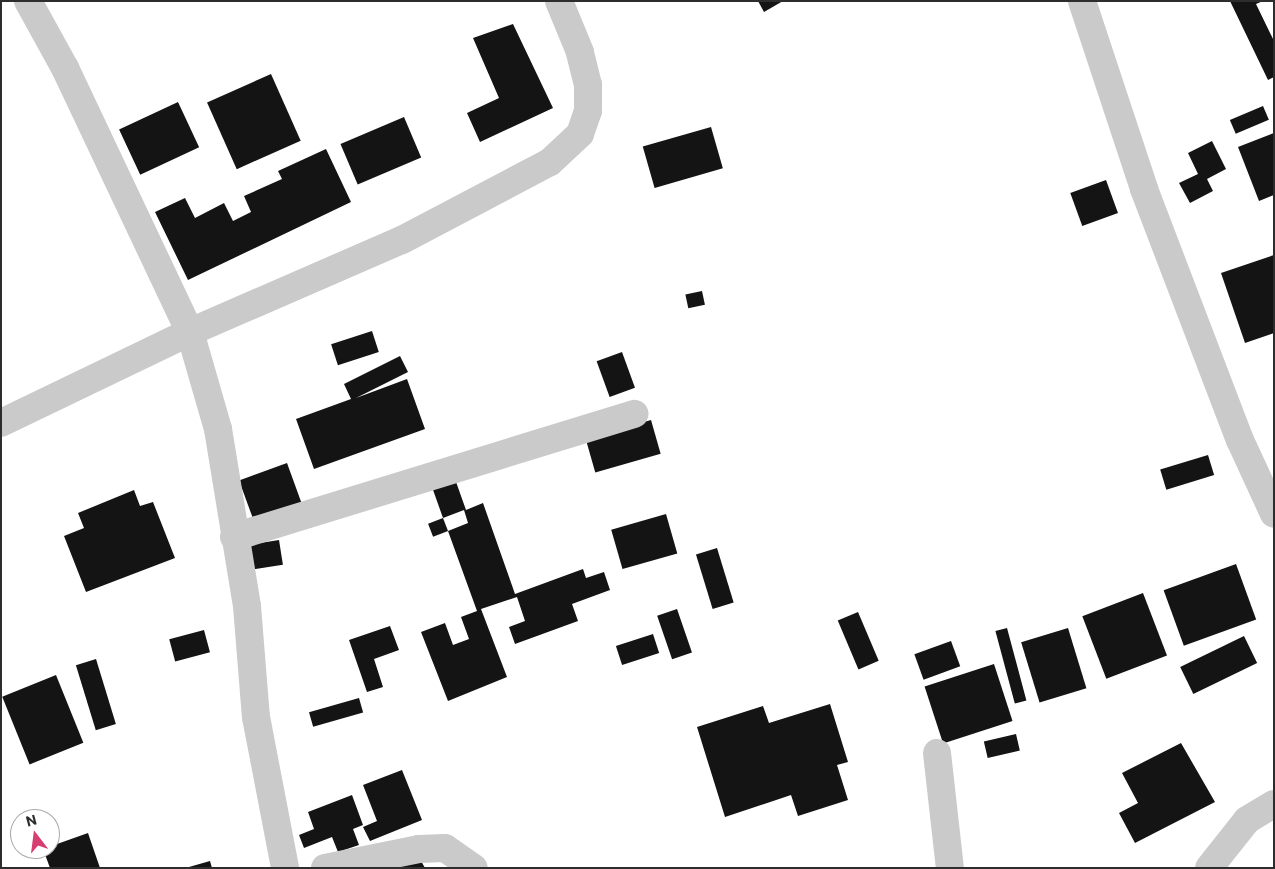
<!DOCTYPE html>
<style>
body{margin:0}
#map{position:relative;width:1275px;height:869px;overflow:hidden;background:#fff;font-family:Commissioner,sans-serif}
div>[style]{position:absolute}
.building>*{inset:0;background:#141414;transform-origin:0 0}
.street>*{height:28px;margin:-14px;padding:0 14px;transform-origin:14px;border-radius:14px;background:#cacaca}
span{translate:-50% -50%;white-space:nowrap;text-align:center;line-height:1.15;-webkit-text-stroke:5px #fff;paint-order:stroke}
.frame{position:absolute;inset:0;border:2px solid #2d2d2d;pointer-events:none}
.north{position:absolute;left:10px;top:809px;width:50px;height:50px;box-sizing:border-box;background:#fff;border:1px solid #ababab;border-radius:50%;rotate:345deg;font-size:14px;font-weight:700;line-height:20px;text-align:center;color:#2d2d2d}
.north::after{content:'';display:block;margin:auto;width:18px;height:22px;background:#d73d70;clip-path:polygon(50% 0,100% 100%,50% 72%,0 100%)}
</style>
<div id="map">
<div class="building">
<div style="clip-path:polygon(758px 1px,783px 1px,764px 12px)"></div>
<div style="clip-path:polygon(1230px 1px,1263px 1px,1256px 4px,1274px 41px,1274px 77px,1268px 80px)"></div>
<div style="clip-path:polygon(513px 24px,553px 108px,480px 142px,467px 113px,499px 98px,473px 38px)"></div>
<div style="left:271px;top:74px;width:73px;height:70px;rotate:66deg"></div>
<div style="left:178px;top:102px;width:50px;height:65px;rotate:65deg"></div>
<div style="left:1263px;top:106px;width:15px;height:36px;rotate:67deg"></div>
<div style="left:404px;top:117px;width:44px;height:69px;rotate:67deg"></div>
<div style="left:711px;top:127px;width:43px;height:71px;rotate:74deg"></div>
<div style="clip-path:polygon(1274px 133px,1274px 195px,1259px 201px,1238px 147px)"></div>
<div style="clip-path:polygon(1212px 141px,1226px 169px,1207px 179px,1213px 191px,1190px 203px,1179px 183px,1198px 174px,1188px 153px)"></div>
<div style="clip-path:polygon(326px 149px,351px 202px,188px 280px,155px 212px,185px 198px,195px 218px,224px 203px,233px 221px,251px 212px,244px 196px,282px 179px,278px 171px)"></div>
<div style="left:1106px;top:180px;width:35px;height:38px;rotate:70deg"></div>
<div style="clip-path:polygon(1274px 255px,1274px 333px,1245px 343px,1221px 273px)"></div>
<div style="left:702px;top:291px;width:14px;height:17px;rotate:78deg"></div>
<div style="left:372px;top:331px;width:22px;height:43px;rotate:72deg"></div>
<div style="left:622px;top:352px;width:38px;height:27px;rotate:70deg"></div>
<div style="clip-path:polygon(400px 356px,408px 372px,356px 398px,407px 379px,425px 429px,314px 469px,296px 419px,351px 399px,344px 384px)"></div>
<div style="left:651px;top:420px;width:35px;height:68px;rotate:74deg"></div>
<div style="left:1208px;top:455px;width:21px;height:50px;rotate:73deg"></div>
<div style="left:287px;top:463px;width:47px;height:51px;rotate:70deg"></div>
<div style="clip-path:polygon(455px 479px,466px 510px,483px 503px,515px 594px,583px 569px,586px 578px,604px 572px,610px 590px,572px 604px,578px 621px,515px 644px,509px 627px,525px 621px,517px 597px,481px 609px,507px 677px,448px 701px,421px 632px,445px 623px,453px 645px,469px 639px,461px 617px,477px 611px,448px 531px,468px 523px,464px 510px,443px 518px,432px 487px)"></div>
<div style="clip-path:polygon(134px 490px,140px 506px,153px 502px,175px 558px,86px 592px,64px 536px,84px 528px,78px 513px)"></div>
<div style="left:666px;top:514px;width:41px;height:57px;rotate:74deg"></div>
<div style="left:443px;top:518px;width:14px;height:16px;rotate:69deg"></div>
<div style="left:279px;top:540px;width:25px;height:32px;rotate:81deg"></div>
<div style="left:717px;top:548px;width:57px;height:22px;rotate:73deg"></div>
<div style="left:1236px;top:564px;width:59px;height:77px;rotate:70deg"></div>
<div style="left:1143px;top:593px;width:67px;height:65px;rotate:69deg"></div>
<div style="left:677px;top:609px;width:46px;height:21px;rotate:71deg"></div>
<div style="left:858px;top:612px;width:53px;height:22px;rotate:67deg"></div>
<div style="clip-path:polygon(390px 626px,399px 650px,374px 659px,383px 687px,367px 692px,349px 640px)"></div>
<div style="left:1007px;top:628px;width:75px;height:12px;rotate:75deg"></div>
<div style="left:1068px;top:628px;width:63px;height:49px;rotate:73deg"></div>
<div style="left:204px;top:630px;width:23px;height:36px;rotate:75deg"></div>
<div style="left:653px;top:634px;width:20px;height:39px;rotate:72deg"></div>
<div style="left:1244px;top:636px;width:30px;height:71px;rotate:64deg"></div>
<div style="left:951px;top:641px;width:27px;height:39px;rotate:70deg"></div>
<div style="left:96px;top:659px;width:68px;height:21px;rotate:73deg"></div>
<div style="left:994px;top:664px;width:60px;height:73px;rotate:72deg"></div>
<div style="left:56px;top:675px;width:73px;height:58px;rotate:68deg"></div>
<div style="left:359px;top:698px;width:15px;height:52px;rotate:74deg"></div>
<div style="clip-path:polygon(830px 704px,848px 762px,837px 765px,848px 800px,798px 816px,791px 795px,725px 817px,697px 727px,763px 706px,769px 723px)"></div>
<div style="left:1016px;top:734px;width:17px;height:33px;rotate:77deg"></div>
<div style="clip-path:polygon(1181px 743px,1215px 802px,1135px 843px,1119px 813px,1138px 803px,1122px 773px)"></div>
<div style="clip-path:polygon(402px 770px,422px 820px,370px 841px,363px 827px,377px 821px,363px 785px)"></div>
<div style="clip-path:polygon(352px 795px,363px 825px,353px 829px,359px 845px,338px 852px,332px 837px,304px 848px,299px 835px,314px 829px,308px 812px)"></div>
<div style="clip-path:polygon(88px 833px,100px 868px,50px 868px,43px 849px)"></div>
<div style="clip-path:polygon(416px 852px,425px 868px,388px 868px)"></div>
<div style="clip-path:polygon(210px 861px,212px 868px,189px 868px,189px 867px)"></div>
</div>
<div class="street">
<div style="left:28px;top:1px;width:77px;rotate:61.1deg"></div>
<div style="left:65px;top:68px;width:292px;rotate:64.7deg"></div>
<div style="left:190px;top:332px;width:101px;rotate:73.9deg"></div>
<div style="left:218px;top:429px;width:179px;rotate:80.7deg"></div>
<div style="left:247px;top:606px;width:111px;rotate:85.4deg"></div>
<div style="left:256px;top:717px;width:154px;rotate:79.1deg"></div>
<div style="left:1082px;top:1px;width:198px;rotate:71.7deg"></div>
<div style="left:1144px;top:189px;width:269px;rotate:69.1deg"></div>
<div style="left:1240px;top:440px;width:81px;rotate:65.3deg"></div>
<div style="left:1px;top:423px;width:210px;rotate:-25.7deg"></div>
<div style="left:190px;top:332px;width:231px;rotate:-23.5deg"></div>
<div style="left:402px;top:240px;width:167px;rotate:-27.8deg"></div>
<div style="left:550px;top:162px;width:41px;rotate:-43deg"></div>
<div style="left:580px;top:134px;width:24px;rotate:-71deg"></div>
<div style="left:588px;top:111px;width:26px;rotate:-90deg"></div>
<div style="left:588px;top:85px;width:34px;rotate:-104deg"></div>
<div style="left:580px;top:52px;width:55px;rotate:-112.4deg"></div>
<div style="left:234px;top:537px;width:419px;rotate:-17.1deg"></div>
<div style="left:937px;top:753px;width:116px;rotate:83.6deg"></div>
<div style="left:325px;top:868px;width:96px;rotate:-11.4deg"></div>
<div style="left:419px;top:849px;width:26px;rotate:-2deg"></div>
<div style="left:445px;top:848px;width:35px;rotate:35deg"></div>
<div style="left:1209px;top:868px;width:61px;rotate:-51.6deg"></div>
<div style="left:1247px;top:820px;width:31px;rotate:-31deg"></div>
</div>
<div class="frame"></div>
<div class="north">N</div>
</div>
